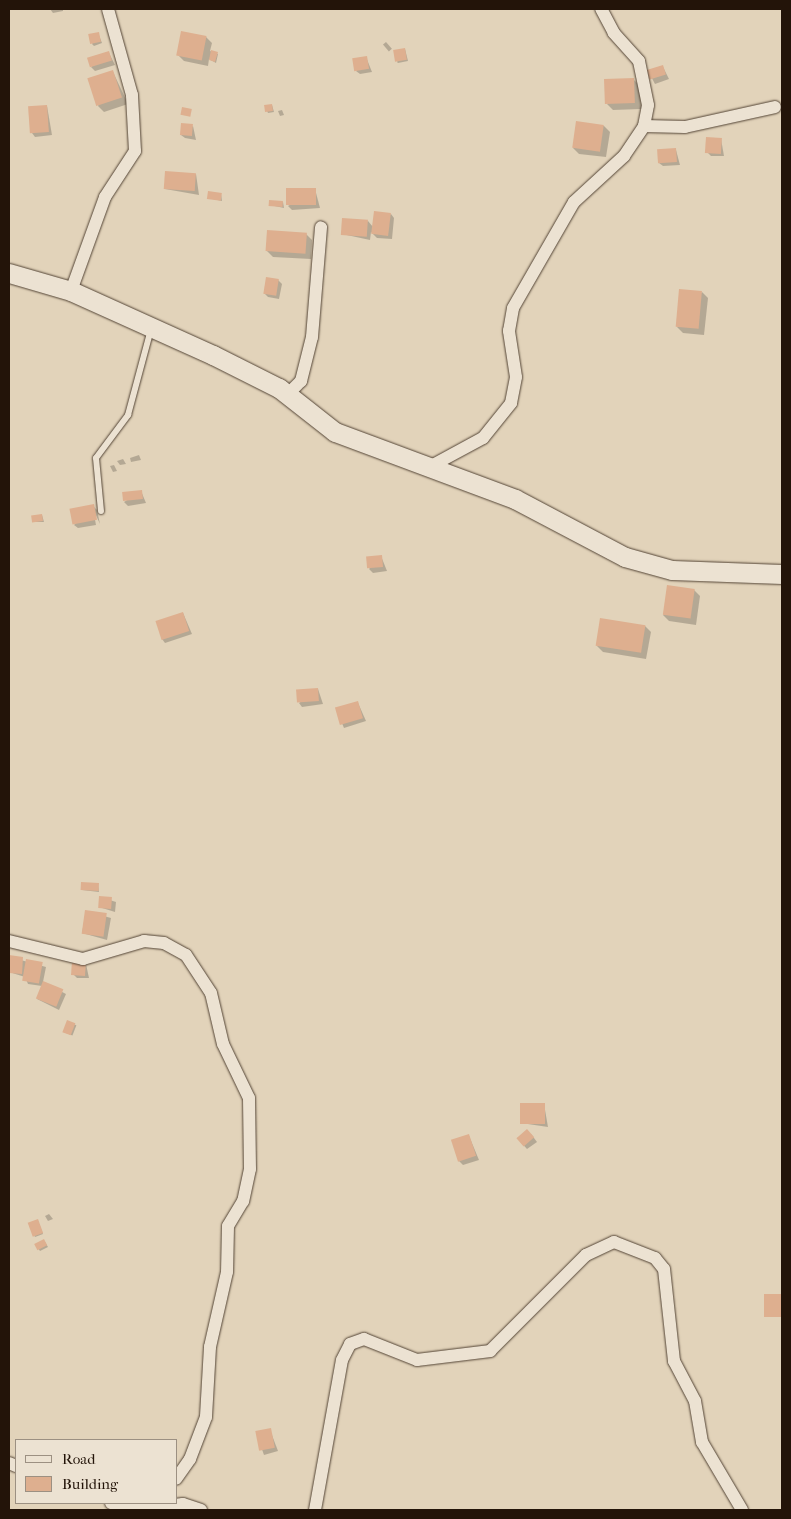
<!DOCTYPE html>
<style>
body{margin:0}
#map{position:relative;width:791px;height:1519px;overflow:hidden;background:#e2d3ba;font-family:"IM FELL French Canon",serif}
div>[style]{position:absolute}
.shadow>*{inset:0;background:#0003;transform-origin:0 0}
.building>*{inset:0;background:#deaf8f;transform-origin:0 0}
.roads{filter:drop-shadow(0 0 1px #534435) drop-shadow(0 0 1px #534435)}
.lane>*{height:6px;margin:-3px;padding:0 3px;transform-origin:3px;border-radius:3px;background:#ece2d2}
.street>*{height:12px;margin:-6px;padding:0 6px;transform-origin:6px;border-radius:6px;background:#ece2d2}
.secondary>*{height:19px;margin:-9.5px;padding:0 9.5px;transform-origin:9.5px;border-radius:9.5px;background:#ece2d2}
span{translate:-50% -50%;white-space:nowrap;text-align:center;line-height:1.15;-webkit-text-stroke:4px #ece2d2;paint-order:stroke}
.frame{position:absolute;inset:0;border:10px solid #231409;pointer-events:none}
.legend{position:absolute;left:15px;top:1439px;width:162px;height:65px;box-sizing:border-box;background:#ece2d2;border:1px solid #9c9082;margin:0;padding:6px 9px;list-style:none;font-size:15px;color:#231409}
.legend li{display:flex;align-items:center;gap:10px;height:25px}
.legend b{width:25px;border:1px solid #9c9082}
</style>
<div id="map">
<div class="shadow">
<div style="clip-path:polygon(50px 9px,63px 9px,63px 11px,53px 13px)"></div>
<div style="clip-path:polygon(98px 33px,102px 43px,94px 46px,92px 44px)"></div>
<div style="clip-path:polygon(206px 37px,212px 43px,210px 51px,218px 54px,216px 63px,209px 59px,208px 66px,184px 61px,178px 55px)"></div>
<div style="left:386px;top:42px;width:9px;height:4px;rotate:49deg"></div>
<div style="clip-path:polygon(405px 49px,408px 61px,398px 63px,397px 62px)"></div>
<div style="clip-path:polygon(109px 53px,115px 65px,95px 71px,91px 67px)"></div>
<div style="clip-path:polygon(366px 57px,372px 72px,360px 74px,356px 71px)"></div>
<div style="clip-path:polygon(663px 67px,669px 79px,655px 84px,648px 71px)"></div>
<div style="clip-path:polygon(113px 72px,128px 104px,104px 112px,98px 106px)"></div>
<div style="clip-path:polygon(634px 80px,640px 86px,641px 109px,613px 110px,607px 104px)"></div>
<div style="clip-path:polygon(272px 105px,274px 112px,268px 113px,265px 106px)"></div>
<div style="clip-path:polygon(47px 106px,52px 135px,35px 137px,32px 133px)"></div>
<div style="clip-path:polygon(282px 110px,284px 115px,280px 116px,278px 111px)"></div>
<div style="clip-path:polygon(577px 122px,604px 126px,610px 132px,606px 157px,579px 154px,573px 148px)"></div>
<div style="clip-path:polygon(193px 126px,196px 140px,185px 138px,181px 135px)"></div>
<div style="clip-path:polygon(721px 139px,724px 156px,711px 156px,707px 152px)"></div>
<div style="clip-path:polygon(676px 150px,680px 165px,663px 166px,659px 163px)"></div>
<div style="clip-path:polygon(196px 174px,199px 195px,165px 189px)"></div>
<div style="clip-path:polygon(315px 189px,320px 208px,292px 210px,288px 206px)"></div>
<div style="clip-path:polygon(221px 194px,222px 201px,208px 198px)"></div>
<div style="clip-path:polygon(283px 202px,284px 208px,270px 205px)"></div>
<div style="clip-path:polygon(391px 214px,394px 218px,392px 239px,377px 238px,371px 232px,370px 240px,342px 234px,368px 221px,373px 227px)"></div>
<div style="clip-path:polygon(306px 234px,312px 240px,311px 259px,273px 257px,267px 251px)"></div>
<div style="clip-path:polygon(278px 280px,282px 284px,279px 299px,268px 297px,264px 293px)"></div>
<div style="clip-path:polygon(702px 292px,708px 298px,704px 335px,683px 333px,677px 327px)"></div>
<div style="clip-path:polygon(139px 455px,141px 460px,131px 462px,130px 458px)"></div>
<div style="clip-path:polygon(123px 459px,126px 464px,120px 465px,117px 461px)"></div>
<div style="clip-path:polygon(114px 465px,117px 471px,113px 472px,110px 466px)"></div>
<div style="clip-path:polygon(141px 491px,146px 503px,128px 506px,124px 502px)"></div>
<div style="clip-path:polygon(93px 506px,97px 510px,100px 524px,93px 509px,96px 525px,78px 528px,74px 525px)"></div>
<div style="clip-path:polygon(42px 515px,44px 522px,33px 522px)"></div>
<div style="clip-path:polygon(381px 556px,387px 571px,373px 573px,369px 569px)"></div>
<div style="clip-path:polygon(694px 590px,700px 596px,696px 625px,669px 621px,663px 615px)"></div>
<div style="clip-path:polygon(183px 613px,192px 634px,165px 643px,162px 639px)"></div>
<div style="clip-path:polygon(645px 626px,651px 632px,646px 659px,603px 652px,597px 646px)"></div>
<div style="clip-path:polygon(318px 689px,323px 704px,302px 707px,299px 703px)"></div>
<div style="clip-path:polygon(358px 703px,366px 721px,344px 728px,336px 709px)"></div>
<div style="clip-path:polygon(98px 884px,99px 892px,82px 890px)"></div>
<div style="clip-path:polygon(100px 897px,116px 902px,115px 912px,99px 907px)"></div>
<div style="clip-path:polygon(86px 911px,111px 918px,107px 940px,82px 933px)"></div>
<div style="clip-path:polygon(10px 957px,46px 967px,43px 982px,66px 994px,59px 1010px,37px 999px,42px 986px,28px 984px,25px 977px,9px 972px)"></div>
<div style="clip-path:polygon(86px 964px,89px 978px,77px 978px,73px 974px)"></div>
<div style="left:68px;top:1022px;width:9px;height:11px;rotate:21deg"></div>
<div style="clip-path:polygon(544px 1104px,548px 1127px,521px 1123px)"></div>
<div style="clip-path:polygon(531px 1134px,537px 1142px,527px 1149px,517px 1138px)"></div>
<div style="clip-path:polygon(469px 1136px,479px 1160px,463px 1165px,459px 1161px)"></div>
<div style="clip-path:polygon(49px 1214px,53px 1219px,48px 1221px,45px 1216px)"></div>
<div style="clip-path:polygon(38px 1221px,43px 1234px,35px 1237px,34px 1235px)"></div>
<div style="clip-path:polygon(45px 1242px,48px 1247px,40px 1251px,36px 1245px)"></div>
<div style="left:766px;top:1296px;width:16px;height:21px"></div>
<div style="clip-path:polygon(270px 1430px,278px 1451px,264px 1455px,256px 1433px)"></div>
</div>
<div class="building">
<div style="left:181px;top:31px;width:26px;height:25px;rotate:11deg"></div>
<div style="left:99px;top:32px;width:10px;height:11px;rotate:79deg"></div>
<div style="left:405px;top:48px;width:12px;height:12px;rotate:81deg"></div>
<div style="clip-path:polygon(211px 50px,218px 52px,215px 62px,209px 60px)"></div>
<div style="left:109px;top:51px;width:10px;height:23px;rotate:73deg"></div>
<div style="left:367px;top:56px;width:13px;height:15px;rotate:81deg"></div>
<div style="left:663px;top:65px;width:10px;height:17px;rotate:73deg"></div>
<div style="left:113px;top:70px;width:29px;height:27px;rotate:72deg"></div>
<div style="left:634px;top:78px;width:25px;height:30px;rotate:88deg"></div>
<div style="left:272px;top:104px;width:7px;height:8px;rotate:82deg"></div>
<div style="left:47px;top:105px;width:27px;height:19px;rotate:86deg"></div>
<div style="left:182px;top:107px;width:10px;height:8px;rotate:11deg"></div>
<div style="left:576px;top:121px;width:28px;height:27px;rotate:8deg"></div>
<div style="left:181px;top:123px;width:12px;height:12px;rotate:5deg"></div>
<div style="left:706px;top:137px;width:16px;height:16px;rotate:4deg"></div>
<div style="left:676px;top:148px;width:14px;height:19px;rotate:86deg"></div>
<div style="left:165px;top:171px;width:31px;height:18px;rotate:4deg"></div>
<div style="left:316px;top:188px;width:17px;height:30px;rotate:90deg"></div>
<div style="left:208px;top:191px;width:14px;height:8px;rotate:8deg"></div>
<div style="left:269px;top:200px;width:14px;height:6px;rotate:4deg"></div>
<div style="left:374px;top:211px;width:17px;height:23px;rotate:7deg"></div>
<div style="left:342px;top:218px;width:26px;height:17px;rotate:4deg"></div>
<div style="left:267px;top:230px;width:40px;height:21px;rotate:4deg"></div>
<div style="left:266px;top:277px;width:13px;height:17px;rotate:9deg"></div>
<div style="left:679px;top:289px;width:23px;height:38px;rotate:5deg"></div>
<div style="left:142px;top:490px;width:9px;height:20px;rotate:84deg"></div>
<div style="left:94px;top:504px;width:16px;height:25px;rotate:79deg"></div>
<div style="left:42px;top:514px;width:7px;height:11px;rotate:82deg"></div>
<div style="left:382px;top:555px;width:12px;height:16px;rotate:85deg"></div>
<div style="left:667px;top:585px;width:28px;height:30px;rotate:8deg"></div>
<div style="left:183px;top:612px;width:20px;height:29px;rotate:72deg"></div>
<div style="left:600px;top:618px;width:46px;height:28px;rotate:9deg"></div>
<div style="left:318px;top:688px;width:13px;height:22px;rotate:86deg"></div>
<div style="left:358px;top:701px;width:18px;height:24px;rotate:74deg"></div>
<div style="left:81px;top:882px;width:18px;height:8px;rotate:3deg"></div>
<div style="left:99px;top:896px;width:13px;height:12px;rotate:4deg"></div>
<div style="left:85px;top:910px;width:22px;height:24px;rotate:8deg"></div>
<div style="clip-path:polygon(9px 955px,23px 957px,22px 974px,9px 973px)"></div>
<div style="left:26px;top:959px;width:17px;height:22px;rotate:10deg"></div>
<div style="left:72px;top:961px;width:14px;height:14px;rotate:4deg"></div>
<div style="left:43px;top:981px;width:22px;height:19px;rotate:22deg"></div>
<div style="left:67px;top:1020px;width:9px;height:13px;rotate:21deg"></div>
<div style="left:520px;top:1103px;width:25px;height:21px"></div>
<div style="left:527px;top:1129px;width:11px;height:14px;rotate:49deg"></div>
<div style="left:469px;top:1134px;width:23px;height:19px;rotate:72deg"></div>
<div style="left:38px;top:1219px;width:15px;height:11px;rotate:70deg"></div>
<div style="left:44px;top:1239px;width:7px;height:11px;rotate:63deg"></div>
<div style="left:782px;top:1294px;width:23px;height:18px;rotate:90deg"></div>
<div style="left:271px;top:1428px;width:20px;height:16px;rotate:79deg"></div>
</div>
<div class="roads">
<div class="lane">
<div style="left:101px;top:511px;width:53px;rotate:-95.4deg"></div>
<div style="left:96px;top:458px;width:54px;rotate:-53.3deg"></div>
<div style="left:128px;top:415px;width:89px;rotate:-75deg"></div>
</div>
<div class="street">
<div style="left:644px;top:126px;width:41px;rotate:1.4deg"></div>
<div style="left:685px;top:127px;width:92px;rotate:-12.5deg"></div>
<div style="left:71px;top:291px;width:100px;rotate:-70.1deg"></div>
<div style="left:105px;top:197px;width:55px;rotate:-56.9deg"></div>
<div style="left:135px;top:151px;width:56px;rotate:-93.1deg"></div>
<div style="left:132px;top:95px;width:89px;rotate:-105.6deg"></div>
<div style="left:287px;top:395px;width:20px;rotate:-45deg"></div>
<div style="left:301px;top:381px;width:45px;rotate:-76deg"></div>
<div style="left:312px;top:337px;width:110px;rotate:-85.3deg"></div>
<div style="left:433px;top:465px;width:57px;rotate:-28.4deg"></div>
<div style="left:483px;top:438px;width:45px;rotate:-51.3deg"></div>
<div style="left:511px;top:403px;width:26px;rotate:-79deg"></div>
<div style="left:516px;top:377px;width:47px;rotate:-98.7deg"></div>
<div style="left:509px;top:331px;width:23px;rotate:-80deg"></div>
<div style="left:513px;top:308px;width:122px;rotate:-60.1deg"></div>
<div style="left:574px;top:202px;width:68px;rotate:-42.6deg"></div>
<div style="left:624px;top:156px;width:36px;rotate:-56deg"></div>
<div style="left:644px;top:126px;width:21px;rotate:-79deg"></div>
<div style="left:648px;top:105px;width:45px;rotate:-101.6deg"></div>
<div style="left:639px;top:61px;width:38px;rotate:-132deg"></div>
<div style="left:614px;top:33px;width:27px;rotate:-118deg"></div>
<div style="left:9px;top:941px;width:76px;rotate:13.7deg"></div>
<div style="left:83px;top:959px;width:64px;rotate:-16.4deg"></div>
<div style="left:144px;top:941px;width:20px;rotate:6deg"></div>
<div style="left:164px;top:943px;width:25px;rotate:29deg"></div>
<div style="left:186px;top:955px;width:45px;rotate:56.7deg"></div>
<div style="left:211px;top:993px;width:52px;rotate:76.8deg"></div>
<div style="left:223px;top:1044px;width:60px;rotate:64.3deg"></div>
<div style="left:249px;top:1098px;width:71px;rotate:89.2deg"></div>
<div style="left:250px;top:1169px;width:33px;rotate:102deg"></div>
<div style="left:243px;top:1201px;width:29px;rotate:121deg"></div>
<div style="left:228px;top:1226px;width:46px;rotate:91.2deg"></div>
<div style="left:227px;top:1272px;width:77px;rotate:102.8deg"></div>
<div style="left:210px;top:1347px;width:70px;rotate:93.3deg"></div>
<div style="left:206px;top:1417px;width:45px;rotate:110.9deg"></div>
<div style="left:190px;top:1459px;width:24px;rotate:125deg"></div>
<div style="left:9px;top:1463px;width:8px;rotate:23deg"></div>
<div style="left:111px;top:1503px;width:32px;rotate:11deg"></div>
<div style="left:142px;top:1509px;width:41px;rotate:-7deg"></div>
<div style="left:183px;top:1504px;width:19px;rotate:18deg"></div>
<div style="left:315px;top:1510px;width:152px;rotate:-79.8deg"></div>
<div style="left:342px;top:1360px;width:18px;rotate:-63deg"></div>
<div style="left:350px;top:1344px;width:15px;rotate:-20deg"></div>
<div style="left:364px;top:1339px;width:57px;rotate:21.6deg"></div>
<div style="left:417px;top:1360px;width:74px;rotate:-7deg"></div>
<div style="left:490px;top:1351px;width:136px;rotate:-45deg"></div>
<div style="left:586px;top:1255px;width:31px;rotate:-25deg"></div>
<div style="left:614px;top:1242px;width:44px;rotate:21.3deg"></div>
<div style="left:655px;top:1258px;width:14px;rotate:51deg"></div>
<div style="left:664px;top:1269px;width:93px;rotate:83.8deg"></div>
<div style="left:674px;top:1361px;width:45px;rotate:62.3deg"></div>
<div style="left:695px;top:1401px;width:42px;rotate:80.3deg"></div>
<div style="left:702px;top:1442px;width:79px;rotate:59.5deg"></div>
</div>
<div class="secondary">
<div style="left:9px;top:273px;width:65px;rotate:16.2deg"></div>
<div style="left:71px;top:291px;width:156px;rotate:24.3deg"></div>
<div style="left:213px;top:355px;width:74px;rotate:26.6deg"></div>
<div style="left:279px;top:388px;width:71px;rotate:38.2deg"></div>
<div style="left:335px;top:432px;width:192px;rotate:20.4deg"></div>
<div style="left:515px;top:499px;width:124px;rotate:27.8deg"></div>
<div style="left:625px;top:557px;width:49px;rotate:15.5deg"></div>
<div style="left:672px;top:570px;width:110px;rotate:2.1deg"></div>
</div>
</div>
<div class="frame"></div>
<ul class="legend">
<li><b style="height:6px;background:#ece2d2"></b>Road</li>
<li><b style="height:14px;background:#deaf8f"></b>Building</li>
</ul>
</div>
